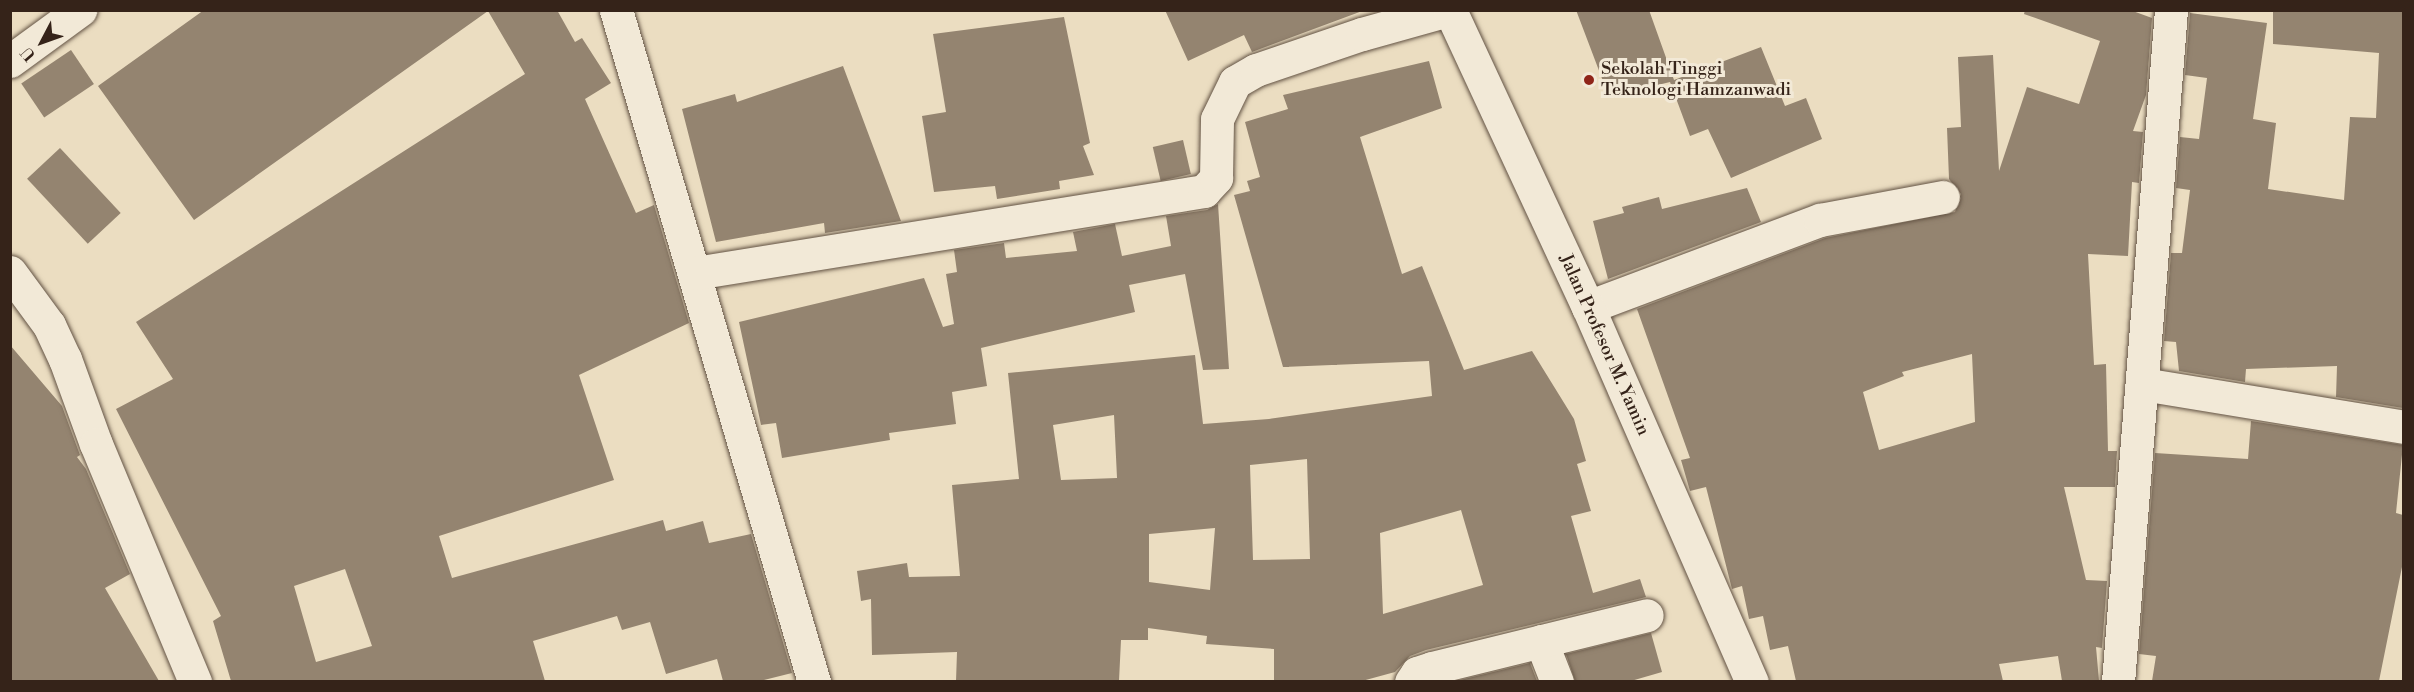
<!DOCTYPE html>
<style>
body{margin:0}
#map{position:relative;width:2414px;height:692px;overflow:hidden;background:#ebddc1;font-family:"Libre Bodoni",serif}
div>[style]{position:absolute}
.building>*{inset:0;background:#948470;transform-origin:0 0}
.roads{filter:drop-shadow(0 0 2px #625243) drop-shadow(0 0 2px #625243)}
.minor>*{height:33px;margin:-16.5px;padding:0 16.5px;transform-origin:16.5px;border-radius:16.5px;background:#f2e9d7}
.secondary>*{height:33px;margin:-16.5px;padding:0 16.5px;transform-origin:16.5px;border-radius:16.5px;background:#f2e9d7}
.dots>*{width:16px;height:16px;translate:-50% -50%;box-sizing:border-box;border:3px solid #f2e9d7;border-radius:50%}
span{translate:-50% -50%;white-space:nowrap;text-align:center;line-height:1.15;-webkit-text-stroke:6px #f2e9d7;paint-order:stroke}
.poi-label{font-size:18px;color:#352319}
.left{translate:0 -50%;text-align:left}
.street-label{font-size:18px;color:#352319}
.frame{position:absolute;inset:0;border:12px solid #352319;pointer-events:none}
.north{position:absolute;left:12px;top:12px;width:60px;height:60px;-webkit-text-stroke:4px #f2e9d7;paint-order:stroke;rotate:229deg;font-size:16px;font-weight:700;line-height:24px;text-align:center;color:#352319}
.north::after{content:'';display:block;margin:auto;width:21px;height:27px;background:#352319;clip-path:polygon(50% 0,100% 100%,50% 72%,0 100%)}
</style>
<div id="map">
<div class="building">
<div style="clip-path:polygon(evenodd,204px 10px,557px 10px,575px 42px,582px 38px,611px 83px,585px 99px,636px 213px,654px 205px,689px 323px,579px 375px,614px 480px,439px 536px,452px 578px,663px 520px,666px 531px,703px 521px,709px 543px,751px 534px,792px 673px,760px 681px,723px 681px,717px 659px,666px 674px,650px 622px,622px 630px,617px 616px,533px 641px,545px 681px,231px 681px,213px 621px,221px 616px,116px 409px,173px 379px,136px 322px,525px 74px,488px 11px,194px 220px,98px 86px,204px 10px,345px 569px,372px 646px,316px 662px,294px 586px,345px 569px)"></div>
<div style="clip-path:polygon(1165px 10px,1365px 10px,1252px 52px,1244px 35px,1188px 61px)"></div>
<div style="clip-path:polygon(1576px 10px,1649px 10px,1674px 80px,1761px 47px,1785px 106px,1806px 98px,1822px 139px,1731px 178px,1708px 129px,1690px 136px,1670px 82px,1609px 97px)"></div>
<div style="clip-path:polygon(evenodd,2025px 10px,2130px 10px,2152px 18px,2146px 95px,2133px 131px,2143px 132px,2139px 183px,2132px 182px,2128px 256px,2088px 254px,2094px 365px,2106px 364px,2108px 451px,2117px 451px,2115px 487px,2064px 487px,2086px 580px,2107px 581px,2102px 648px,2096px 647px,2099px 681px,2062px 681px,2058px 656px,1999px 664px,2003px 681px,1796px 681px,1788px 646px,1770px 650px,1763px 616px,1749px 619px,1742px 586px,1732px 589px,1706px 487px,1690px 491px,1681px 460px,1690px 458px,1637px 309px,1825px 238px,1955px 212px,1961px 194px,1949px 179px,1947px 128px,1961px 127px,1958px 57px,1993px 55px,1999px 171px,2027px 87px,2079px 104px,2100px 41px,2024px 14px,2025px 10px,1972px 354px,1975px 422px,1879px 450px,1863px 392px,1904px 376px,1902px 372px,1972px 354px)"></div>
<div style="clip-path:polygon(2273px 10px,2403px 10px,2403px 408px,2336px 397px,2337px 366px,2246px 369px,2245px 382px,2179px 371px,2176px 342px,2164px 341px,2171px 253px,2182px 253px,2190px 190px,2176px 188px,2180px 137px,2199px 139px,2207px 78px,2185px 75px,2190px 13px,2267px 23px,2253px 119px,2276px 123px,2268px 189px,2344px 200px,2350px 117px,2376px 118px,2379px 53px,2273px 44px)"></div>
<div style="clip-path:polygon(1064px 17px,1090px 143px,1083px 146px,1094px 175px,1059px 181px,1060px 189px,997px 199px,995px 186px,934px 192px,922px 116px,946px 112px,933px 34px)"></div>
<div style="left:71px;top:50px;width:41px;height:60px;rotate:56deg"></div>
<div style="clip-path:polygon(evenodd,1429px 61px,1442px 108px,1360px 137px,1402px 274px,1422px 266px,1464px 370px,1532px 351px,1574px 419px,1586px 461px,1577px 464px,1591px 511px,1571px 516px,1593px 593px,1640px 579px,1646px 597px,1426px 650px,1410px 656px,1395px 672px,1362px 681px,1274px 681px,1274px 649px,1206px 644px,1207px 636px,1148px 628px,1148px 640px,1121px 640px,1119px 681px,956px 681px,957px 652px,872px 655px,871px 599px,861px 601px,857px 571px,907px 563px,909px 577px,960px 576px,952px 485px,1019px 479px,1008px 373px,1195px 355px,1203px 424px,1269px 419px,1432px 396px,1429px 361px,1283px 367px,1234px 195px,1250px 191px,1247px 181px,1260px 177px,1245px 122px,1288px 109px,1283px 95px,1429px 61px,1114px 415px,1117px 478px,1061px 480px,1053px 425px,1114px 415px,1429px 61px,1307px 459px,1310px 559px,1253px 560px,1250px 465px,1307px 459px,1429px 61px,1461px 510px,1483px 585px,1383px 614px,1380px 533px,1461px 510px,1429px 61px,1215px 528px,1210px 590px,1149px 582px,1149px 534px,1215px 528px)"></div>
<div style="clip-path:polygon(843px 66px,901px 221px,825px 233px,824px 223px,716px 242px,682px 109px,735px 94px,737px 102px)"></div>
<div style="left:1183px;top:140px;width:35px;height:31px;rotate:77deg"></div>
<div style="left:60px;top:148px;width:89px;height:45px;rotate:47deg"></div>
<div style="clip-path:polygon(1747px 188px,1761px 222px,1608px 279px,1593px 221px,1624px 213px,1622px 207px,1659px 197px,1662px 209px)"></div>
<div style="clip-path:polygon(1218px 204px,1229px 369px,1203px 370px,1185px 274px,1129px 285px,1135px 312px,981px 348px,987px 386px,952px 392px,956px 424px,889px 433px,890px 440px,782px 458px,776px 423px,761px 425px,739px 322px,924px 278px,943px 327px,954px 324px,946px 274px,957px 272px,954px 250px,1004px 243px,1006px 258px,1077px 251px,1073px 232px,1115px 224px,1122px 256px,1171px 246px,1166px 216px,1207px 210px)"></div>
<div style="clip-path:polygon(10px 345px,62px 406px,80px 455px,77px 457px,86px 469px,130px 574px,105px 588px,159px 681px,10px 681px)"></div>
<div style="clip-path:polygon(2251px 421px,2403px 445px,2396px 513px,2403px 515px,2403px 562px,2379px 681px,2152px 681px,2156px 656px,2139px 654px,2155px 453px,2248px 459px)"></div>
<div style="clip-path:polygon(1651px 633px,1662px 672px,1631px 681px,1575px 681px,1566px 654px)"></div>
<div style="clip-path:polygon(1530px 663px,1537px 681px,1456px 681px)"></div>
</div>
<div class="roads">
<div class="minor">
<div style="left:616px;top:10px;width:701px;rotate:73.58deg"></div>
<div style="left:10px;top:61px;width:87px;rotate:-36.1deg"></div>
<div style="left:10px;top:272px;width:66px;rotate:53.7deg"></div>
<div style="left:49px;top:325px;width:38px;rotate:65deg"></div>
<div style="left:65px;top:359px;width:90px;rotate:70deg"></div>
<div style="left:96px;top:444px;width:258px;rotate:67.4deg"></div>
<div style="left:695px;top:273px;width:516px;rotate:-9.15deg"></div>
<div style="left:1204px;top:191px;width:18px;rotate:-47deg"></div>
<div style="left:1216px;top:178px;width:59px;rotate:-89deg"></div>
<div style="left:1217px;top:119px;width:41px;rotate:-64.1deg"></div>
<div style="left:1235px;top:82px;width:24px;rotate:-30deg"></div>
<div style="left:1256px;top:70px;width:112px;rotate:-18.8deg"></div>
<div style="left:1362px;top:34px;width:89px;rotate:-15.6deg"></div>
<div style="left:1588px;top:307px;width:248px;rotate:-20.6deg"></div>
<div style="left:1820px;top:220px;width:125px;rotate:-10.6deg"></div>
<div style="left:2142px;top:384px;width:266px;rotate:9.3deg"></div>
<div style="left:1541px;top:641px;width:44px;rotate:68.7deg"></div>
<div style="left:1411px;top:682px;width:11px;rotate:-56deg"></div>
<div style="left:1417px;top:673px;width:16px;rotate:-18deg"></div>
<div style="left:1432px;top:668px;width:221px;rotate:-13.8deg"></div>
<div style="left:2118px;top:682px;width:674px;rotate:-85.49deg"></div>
</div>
<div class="secondary">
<div style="left:1450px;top:10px;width:327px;rotate:65.1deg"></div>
<div style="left:1588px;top:307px;width:409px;rotate:66.4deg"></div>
</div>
</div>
<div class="dots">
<div style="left:1589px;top:80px;background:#8f2418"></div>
</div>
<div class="poi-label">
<span class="left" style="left:1601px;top:80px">Sekolah Tinggi<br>Teknologi Hamzanwadi</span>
</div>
<div class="street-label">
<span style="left:1604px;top:345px;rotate:66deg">Jalan Profesor M. Yamin</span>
</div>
<div class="frame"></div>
<div class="north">U</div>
</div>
